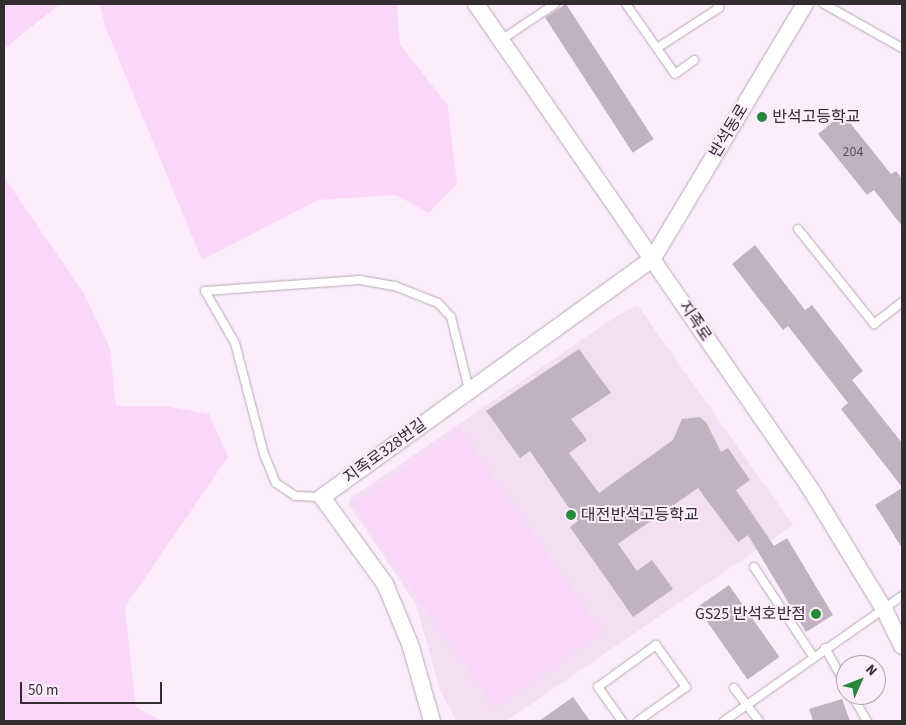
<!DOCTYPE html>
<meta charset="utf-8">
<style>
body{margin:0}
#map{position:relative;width:906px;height:725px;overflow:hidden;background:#fdedfc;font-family:"Source Sans 3","Noto Sans KR",sans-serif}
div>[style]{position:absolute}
.built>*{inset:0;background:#f3def3}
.green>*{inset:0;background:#fad7f9;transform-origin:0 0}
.building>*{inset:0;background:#c1b2c0;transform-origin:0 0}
.roads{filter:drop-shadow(0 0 1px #b5a6b4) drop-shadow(0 0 1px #b5a6b4)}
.service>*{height:8px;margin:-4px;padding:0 4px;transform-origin:4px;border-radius:4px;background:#fff}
.minor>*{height:16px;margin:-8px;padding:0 8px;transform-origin:8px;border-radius:8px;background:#fff}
.dots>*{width:14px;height:14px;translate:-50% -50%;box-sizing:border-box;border:2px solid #fdedfc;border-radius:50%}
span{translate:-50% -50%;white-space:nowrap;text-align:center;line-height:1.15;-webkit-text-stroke:4px #fdedfc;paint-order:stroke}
.number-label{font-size:14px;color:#564e56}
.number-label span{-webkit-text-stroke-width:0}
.poi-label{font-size:16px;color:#332d32}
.left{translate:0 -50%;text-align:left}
.right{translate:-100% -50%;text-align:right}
.street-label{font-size:16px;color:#332d32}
.frame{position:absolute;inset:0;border:5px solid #332d32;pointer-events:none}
.north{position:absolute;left:836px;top:655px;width:50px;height:50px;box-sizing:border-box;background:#fdedfc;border:1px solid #aca0ab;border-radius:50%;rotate:46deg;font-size:14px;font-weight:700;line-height:20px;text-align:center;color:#332d32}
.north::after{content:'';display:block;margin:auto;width:18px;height:22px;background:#27883b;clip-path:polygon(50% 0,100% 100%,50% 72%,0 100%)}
.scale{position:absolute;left:20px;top:682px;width:142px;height:22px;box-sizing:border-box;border:2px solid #332d32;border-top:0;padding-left:6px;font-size:15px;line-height:18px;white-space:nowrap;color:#332d32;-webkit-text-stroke:4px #fdedfc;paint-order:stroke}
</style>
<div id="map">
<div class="built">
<div style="clip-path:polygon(638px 306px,793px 525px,506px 721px,456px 721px,440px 690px,416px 604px,349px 505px,351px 498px,618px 315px)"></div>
</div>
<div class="green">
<div style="clip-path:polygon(4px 4px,60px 4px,4px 49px)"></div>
<div style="clip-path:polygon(100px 4px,397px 4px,400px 44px,448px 106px,457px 184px,429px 213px,396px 195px,318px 200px,202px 260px,105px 26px)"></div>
<div style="clip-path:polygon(4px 177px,83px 292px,110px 348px,116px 406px,165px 406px,209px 414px,228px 457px,125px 607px,136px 707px,162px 721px,4px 721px)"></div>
<div style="left:460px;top:429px;width:248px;height:131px;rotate:55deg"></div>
</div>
<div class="building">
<div style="left:566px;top:4px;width:161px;height:25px;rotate:57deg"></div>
<div style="clip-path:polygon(843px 114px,891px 174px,896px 171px,902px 179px,902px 226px,874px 190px,867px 195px,818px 134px)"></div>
<div style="clip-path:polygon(755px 245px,805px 310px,812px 305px,863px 371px,852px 380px,902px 443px,902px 487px,841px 409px,848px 403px,788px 326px,783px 330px,732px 264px)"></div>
<div style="clip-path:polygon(579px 349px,611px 393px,571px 419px,587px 440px,569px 453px,599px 493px,673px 440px,682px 419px,699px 417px,706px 422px,721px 452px,728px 448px,750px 480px,736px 490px,774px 546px,787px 538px,833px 615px,806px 632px,748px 535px,738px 542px,698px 488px,618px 544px,637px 571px,652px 560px,673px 589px,633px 617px,570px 527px,578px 521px,530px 451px,520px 458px,486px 411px)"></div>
<div style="clip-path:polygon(902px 488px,902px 548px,875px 505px)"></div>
<div style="left:729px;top:585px;width:88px;height:39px;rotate:55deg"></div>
<div style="clip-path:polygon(573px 697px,590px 721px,539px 721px)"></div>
<div style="clip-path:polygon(842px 699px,850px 721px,813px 721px,809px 709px)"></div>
</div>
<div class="roads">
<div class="service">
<div style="left:626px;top:4px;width:85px;rotate:55deg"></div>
<div style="left:675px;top:74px;width:24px;rotate:-36deg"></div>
<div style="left:824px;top:4px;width:90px;rotate:29.4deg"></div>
<div style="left:501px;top:40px;width:65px;rotate:-33.7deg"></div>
<div style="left:657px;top:48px;width:74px;rotate:-32.8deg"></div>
<div style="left:719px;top:8px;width:4px;rotate:-117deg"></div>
<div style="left:798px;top:229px;width:122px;rotate:51.3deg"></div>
<div style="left:874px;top:324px;width:36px;rotate:-38deg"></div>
<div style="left:205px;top:291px;width:155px;rotate:-4.1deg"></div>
<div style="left:360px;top:280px;width:36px;rotate:10deg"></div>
<div style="left:395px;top:286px;width:46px;rotate:21.6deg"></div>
<div style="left:438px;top:303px;width:19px;rotate:47deg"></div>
<div style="left:451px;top:317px;width:75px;rotate:76.1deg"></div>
<div style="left:205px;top:291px;width:60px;rotate:60deg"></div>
<div style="left:235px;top:343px;width:115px;rotate:75.4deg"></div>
<div style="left:264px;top:454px;width:31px;rotate:68deg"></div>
<div style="left:276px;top:483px;width:23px;rotate:34deg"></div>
<div style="left:295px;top:496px;width:27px;rotate:2deg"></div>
<div style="left:754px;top:567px;width:107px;rotate:56.5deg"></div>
<div style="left:825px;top:648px;width:43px;rotate:60.4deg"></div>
<div style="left:734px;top:688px;width:41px;rotate:52.9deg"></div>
<div style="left:852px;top:695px;width:30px;rotate:60deg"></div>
<div style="left:622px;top:721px;width:42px;rotate:-125.2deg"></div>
<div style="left:598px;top:687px;width:72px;rotate:-35.9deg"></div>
<div style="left:656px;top:645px;width:52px;rotate:54.5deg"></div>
<div style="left:686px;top:687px;width:59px;rotate:144.7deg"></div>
<div style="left:724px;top:721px;width:218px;rotate:-35.1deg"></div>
</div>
<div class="minor">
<div style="left:476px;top:4px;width:588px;rotate:55.39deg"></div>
<div style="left:810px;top:488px;width:144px;rotate:58.6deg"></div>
<div style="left:885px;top:611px;width:39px;rotate:64deg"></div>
<div style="left:432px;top:721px;width:80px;rotate:-105.9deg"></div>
<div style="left:410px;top:644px;width:65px;rotate:-112.6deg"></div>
<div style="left:385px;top:584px;width:107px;rotate:-125.9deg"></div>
<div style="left:322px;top:497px;width:408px;rotate:-35.8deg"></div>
<div style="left:653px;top:258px;width:296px;rotate:-59.1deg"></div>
</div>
</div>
<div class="dots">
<div style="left:762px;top:117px;background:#27883b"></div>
<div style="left:571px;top:515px;background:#27883b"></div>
<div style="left:816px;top:614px;background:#27883b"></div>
</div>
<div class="number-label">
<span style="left:853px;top:152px">204</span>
</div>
<div class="poi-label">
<span class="left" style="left:772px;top:117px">반석고등학교</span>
<span class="left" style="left:581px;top:515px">대전반석고등학교</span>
<span class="right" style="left:806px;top:614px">GS25 반석호반점</span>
</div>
<div class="street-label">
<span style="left:729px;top:131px;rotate:-59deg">반석동로</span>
<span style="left:695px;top:321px;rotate:56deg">지족로</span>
<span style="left:385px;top:451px;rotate:-36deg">지족로328번길</span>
</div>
<div class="frame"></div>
<div class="north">N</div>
<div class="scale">50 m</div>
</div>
